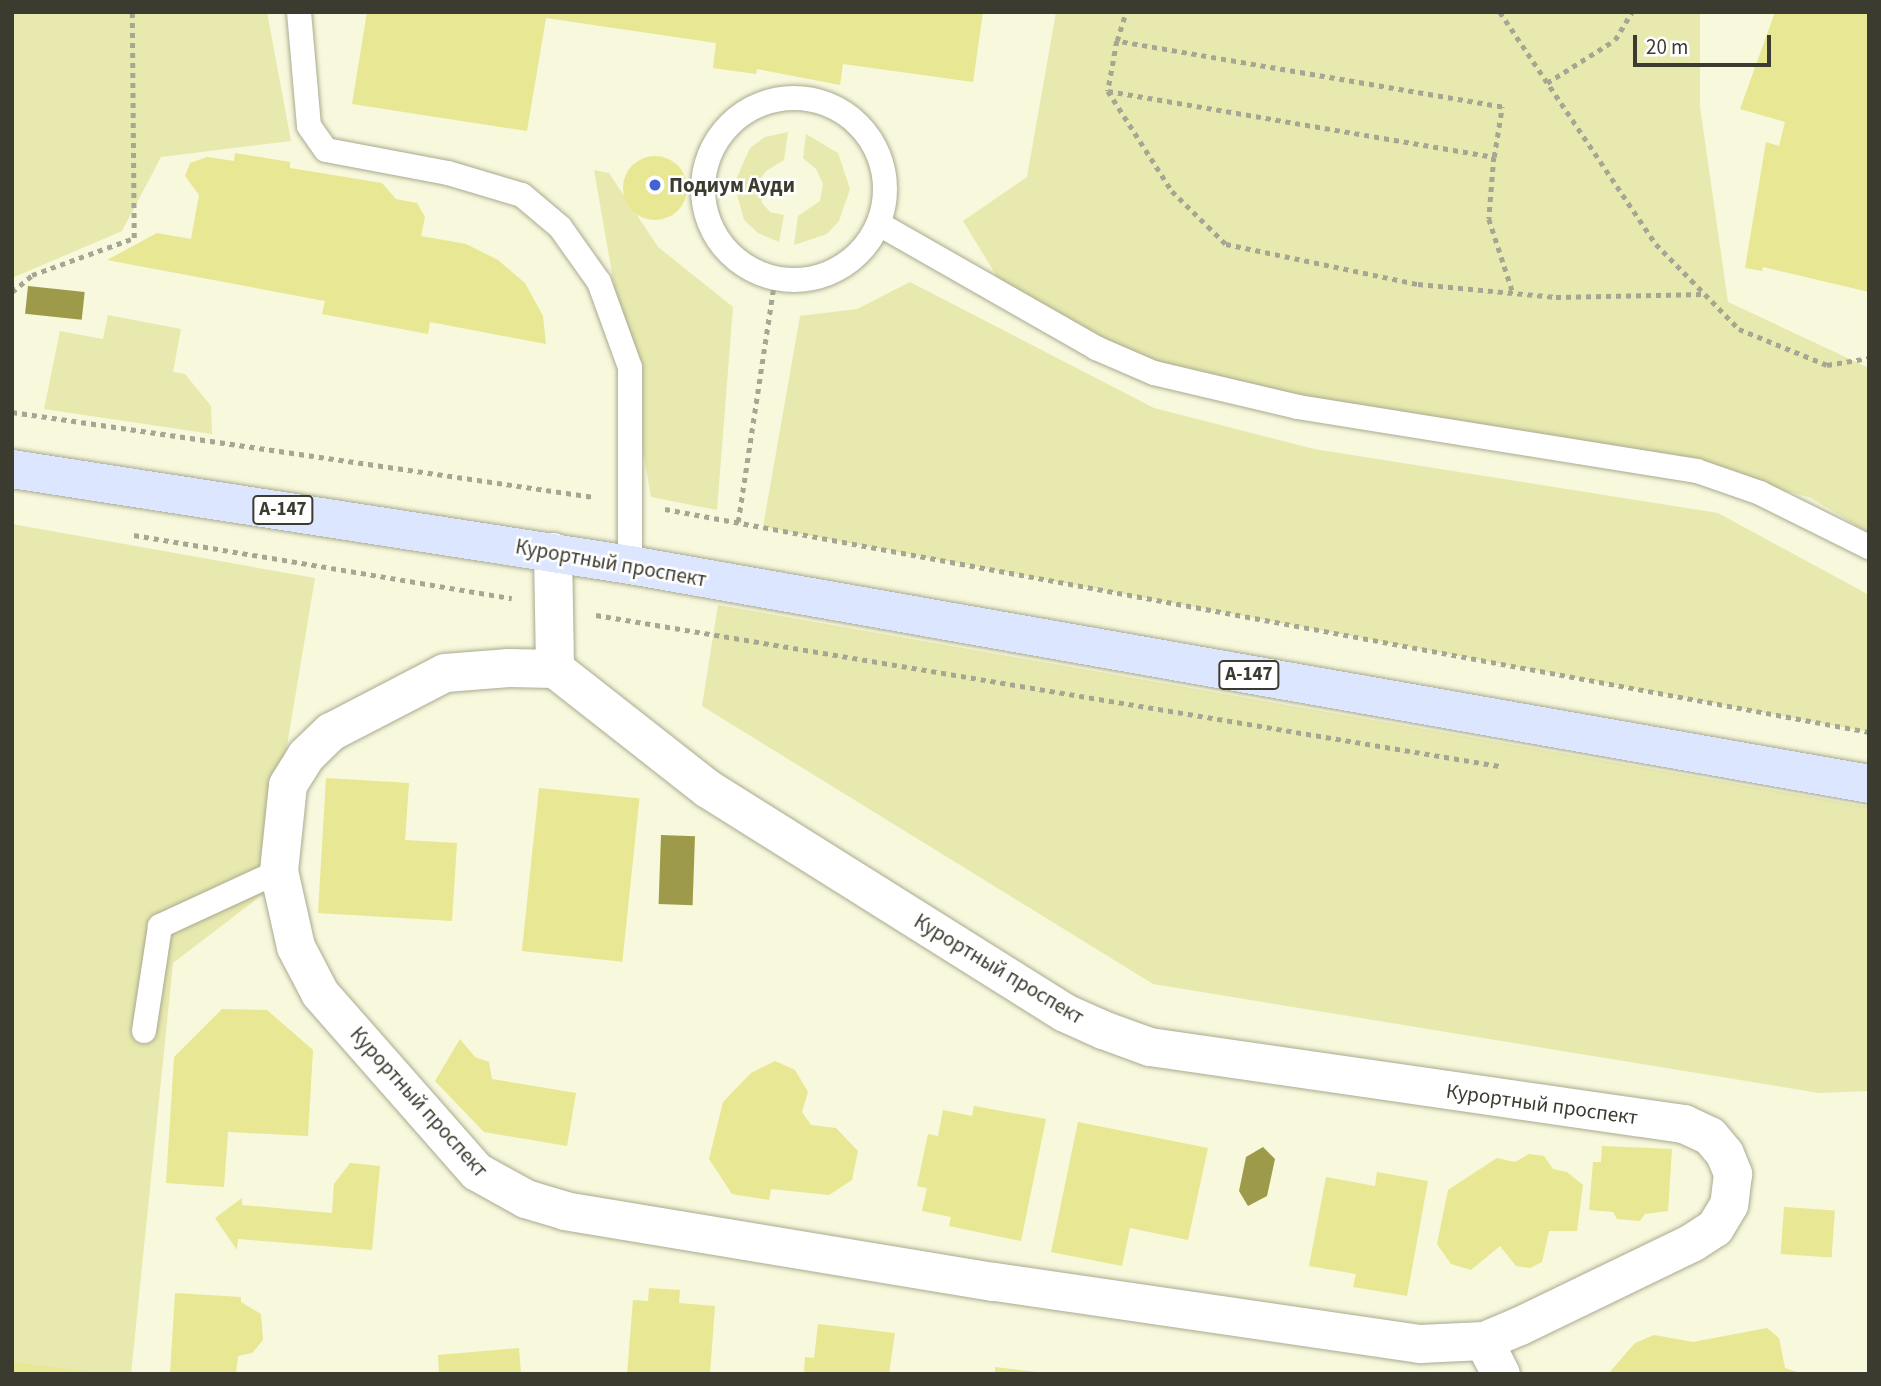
<!DOCTYPE html>
<meta charset="utf-8">
<style>
body{margin:0}
#map{position:relative;width:1881px;height:1386px;overflow:hidden;background:#f7f8dc;font-family:"Source Sans 3",sans-serif}
div>[style]{position:absolute}
.green>*{inset:0;background:#e8e9af}
.water>*{inset:0;background:#9d9b49;transform-origin:0 0}
.building>*{inset:0;background:#e8e793;transform-origin:0 0}
.round{border-radius:50%}
.path>*{height:4.5px;margin-top:-2.25px;transform-origin:0;background:repeating-linear-gradient(90deg,#a6a692 0 5px,transparent 0 10px)}
.roads{filter:drop-shadow(0 0 2px #aaaa90) drop-shadow(0 0 2px #aaaa90)}
.service>*{height:24px;margin:-12px;padding:0 12px;transform-origin:12px;border-radius:12px;background:#fff}
.service>.ring{margin:-12px;padding:0;box-sizing:content-box;background:none;border:24px solid #fff;border-radius:50%}
.minor>*{height:38px;margin:-19px;padding:0 19px;transform-origin:19px;border-radius:19px;background:#fff}
.primary>*{height:38px;margin:-19px;padding:0 19px;transform-origin:19px;border-radius:19px;background:#dce6fe}
.dots>*{width:19px;height:19px;translate:-50% -50%;box-sizing:border-box;border:4px solid #fff;border-radius:50%}
span{translate:-50% -50%;white-space:nowrap;text-align:center;line-height:1.15;-webkit-text-stroke:5px #fff;paint-order:stroke}
.shield-label span{padding:2px 5px;background:#fff;border:2px solid;border-radius:5px;-webkit-text-stroke-width:0}
.shield-label{font-size:19px;color:#3b3b30;font-weight:700}
.poi-label{font-size:21px;color:#3b3b30;font-weight:700}
.left{translate:0 -50%;text-align:left}
.street-label{font-size:21px;color:#3b3b30}
.frame{position:absolute;inset:0;border:14px solid #3b3b30;pointer-events:none}
.scale{position:absolute;left:1633px;top:35px;width:138px;height:32px;box-sizing:border-box;border:4px solid #3b3b30;border-top:0;padding-left:9px;font-size:21px;line-height:24px;white-space:nowrap;color:#3b3b30;-webkit-text-stroke:5px #fff;paint-order:stroke}
</style>
<div id="map">
<div class="green">
<div style="clip-path:polygon(12px 12px,267px 12px,291px 141px,161px 157px,122px 231px,12px 278px)"></div>
<div style="clip-path:polygon(1056px 12px,1700px 12px,1700px 107px,1728px 302px,1869px 368px,1869px 533px,1811px 498px,1700px 466px,1275px 400px,1097px 349px,999px 280px,963px 221px,1027px 177px)"></div>
<div style="clip-path:polygon(788px 132px,784px 160px,766px 171px,759px 181px,762px 203px,770px 212px,784px 215px,779px 242px,758px 233px,744px 220px,734px 184px,750px 148px,765px 137px)"></div>
<div style="clip-path:polygon(806px 134px,838px 153px,850px 189px,839px 221px,827px 234px,794px 245px,798px 216px,820px 201px,823px 184px,816px 169px,803px 158px)"></div>
<div style="clip-path:polygon(594px 170px,609px 173px,658px 247px,733px 307px,717px 510px,651px 497px)"></div>
<div style="clip-path:polygon(910px 282px,1154px 408px,1314px 449px,1718px 513px,1869px 595px,1869px 732px,763px 527px,800px 316px,857px 309px)"></div>
<div style="clip-path:polygon(108px 315px,181px 329px,173px 372px,185px 374px,211px 406px,212px 434px,44px 409px,60px 331px,103px 339px)"></div>
<div style="clip-path:polygon(12px 524px,315px 578px,262px 895px,173px 963px,131px 1374px,12px 1374px)"></div>
<div style="clip-path:polygon(718px 605px,1869px 807px,1869px 1091px,1819px 1093px,1153px 984px,702px 706px)"></div>
</div>
<div class="water">
<div style="left:28px;top:286px;width:57px;height:28px;rotate:6deg"></div>
<div style="left:661px;top:835px;width:34px;height:69px;rotate:2deg"></div>
<div style="clip-path:polygon(1263px 1147px,1275px 1159px,1267px 1196px,1248px 1206px,1239px 1191px,1246px 1157px)"></div>
</div>
<div class="building">
<div style="clip-path:polygon(367px 12px,983px 12px,973px 82px,843px 64px,840px 85px,757px 69px,756px 74px,713px 68px,716px 43px,546px 18px,527px 131px,352px 104px)"></div>
<div style="clip-path:polygon(1775px 12px,1869px 12px,1869px 292px,1763px 267px,1762px 271px,1745px 268px,1766px 142px,1779px 146px,1785px 122px,1740px 109px)"></div>
<div style="clip-path:polygon(235px 153px,290px 162px,290px 168px,382px 183px,396px 199px,417px 203px,425px 217px,421px 236px,466px 244px,498px 260px,525px 283px,543px 316px,546px 344px,430px 322px,428px 334px,322px 314px,325px 301px,107px 260px,157px 233px,191px 239px,199px 195px,185px 176px,190px 163px,207px 157px,234px 161px)"></div>
<div class="round" style="left:623px;top:156px;width:64px;height:64px"></div>
<div style="clip-path:polygon(326px 778px,409px 783px,405px 840px,457px 843px,452px 921px,318px 913px)"></div>
<div style="left:539px;top:788px;width:101px;height:164px;rotate:6deg"></div>
<div style="clip-path:polygon(222px 1009px,267px 1010px,313px 1050px,308px 1136px,228px 1132px,224px 1187px,166px 1183px,174px 1057px)"></div>
<div style="clip-path:polygon(460px 1039px,475px 1057px,489px 1062px,492px 1079px,576px 1093px,567px 1146px,484px 1132px,435px 1081px)"></div>
<div style="clip-path:polygon(775px 1061px,795px 1070px,808px 1092px,802px 1112px,811px 1125px,836px 1128px,858px 1151px,852px 1180px,829px 1195px,771px 1189px,769px 1200px,732px 1194px,709px 1159px,723px 1102px,751px 1073px)"></div>
<div style="clip-path:polygon(974px 1106px,1046px 1119px,1021px 1241px,949px 1226px,951px 1217px,922px 1211px,927px 1188px,917px 1186px,928px 1134px,938px 1136px,943px 1110px,972px 1116px)"></div>
<div style="clip-path:polygon(1078px 1122px,1208px 1148px,1188px 1240px,1130px 1228px,1122px 1266px,1051px 1252px)"></div>
<div style="clip-path:polygon(1602px 1146px,1672px 1149px,1668px 1211px,1645px 1214px,1640px 1221px,1617px 1219px,1613px 1212px,1589px 1210px,1593px 1162px,1601px 1162px)"></div>
<div style="clip-path:polygon(1529px 1154px,1544px 1156px,1553px 1169px,1567px 1172px,1583px 1185px,1577px 1231px,1549px 1231px,1542px 1262px,1530px 1268px,1516px 1266px,1500px 1246px,1471px 1270px,1451px 1264px,1437px 1244px,1448px 1190px,1497px 1158px,1515px 1162px)"></div>
<div style="clip-path:polygon(350px 1163px,380px 1166px,372px 1250px,238px 1239px,237px 1250px,215px 1218px,242px 1198px,242px 1205px,332px 1213px,334px 1184px)"></div>
<div style="clip-path:polygon(1377px 1172px,1428px 1181px,1407px 1296px,1353px 1287px,1356px 1274px,1309px 1266px,1326px 1177px,1375px 1186px)"></div>
<div style="left:1784px;top:1207px;width:51px;height:47px;rotate:4deg"></div>
<div style="clip-path:polygon(649px 1288px,680px 1290px,679px 1303px,715px 1306px,710px 1374px,627px 1374px,633px 1300px,648px 1301px)"></div>
<div style="clip-path:polygon(175px 1293px,241px 1297px,241px 1302px,261px 1314px,263px 1340px,252px 1353px,238px 1356px,236px 1374px,170px 1374px)"></div>
<div style="clip-path:polygon(818px 1324px,895px 1333px,889px 1374px,804px 1374px,805px 1357px,814px 1358px)"></div>
<div style="clip-path:polygon(1767px 1328px,1779px 1338px,1785px 1368px,1803px 1374px,1608px 1374px,1635px 1343px,1654px 1335px,1693px 1342px)"></div>
<div style="clip-path:polygon(519px 1348px,521px 1374px,439px 1374px,438px 1355px)"></div>
<div style="clip-path:polygon(12px 1362px,92px 1372px,92px 1374px,12px 1374px)"></div>
<div style="clip-path:polygon(995px 1367px,1037px 1372px,1037px 1374px,995px 1374px)"></div>
</div>
<div class="path">
<div style="left:1500px;top:12px;width:280px;rotate:56.1deg"></div>
<div style="left:1656px;top:244px;width:119px;rotate:45.7deg"></div>
<div style="left:1739px;top:329px;width:95px;rotate:22.2deg"></div>
<div style="left:1827px;top:365px;width:43px;rotate:-9.5deg"></div>
<div style="left:1117px;top:41px;width:30px;rotate:-73deg"></div>
<div style="left:1547px;top:83px;width:80px;rotate:-32.3deg"></div>
<div style="left:1615px;top:40px;width:33px;rotate:-59deg"></div>
<div style="left:1108px;top:91px;width:392px;rotate:9.7deg"></div>
<div style="left:1494px;top:157px;width:51px;rotate:-80.9deg"></div>
<div style="left:1502px;top:107px;width:391px;rotate:-170.3deg"></div>
<div style="left:1117px;top:41px;width:51px;rotate:100.2deg"></div>
<div style="left:1108px;top:91px;width:119px;rotate:57.4deg"></div>
<div style="left:1172px;top:191px;width:76px;rotate:44.5deg"></div>
<div style="left:1226px;top:244px;width:196px;rotate:11.8deg"></div>
<div style="left:1418px;top:284px;width:139px;rotate:5.4deg"></div>
<div style="left:1556px;top:297px;width:149px;rotate:-1.2deg"></div>
<div style="left:1494px;top:157px;width:62px;rotate:94.6deg"></div>
<div style="left:1489px;top:219px;width:78px;rotate:72deg"></div>
<div style="left:12px;top:292px;width:26px;rotate:-40deg"></div>
<div style="left:32px;top:275px;width:109px;rotate:-19.9deg"></div>
<div style="left:134px;top:238px;width:226px;rotate:-90.5deg"></div>
<div style="left:12px;top:412px;width:588px;rotate:8.31deg"></div>
<div style="left:665px;top:509px;width:1224px;rotate:10.49deg"></div>
<div style="left:738px;top:522px;width:248px;rotate:-81.4deg"></div>
<div style="left:134px;top:535px;width:383px;rotate:9.5deg"></div>
<div style="left:596px;top:615px;width:916px;rotate:9.49deg"></div>
</div>
<div class="roads">
<div class="service">
<div style="left:299px;top:12px;width:114px;rotate:85deg"></div>
<div style="left:309px;top:126px;width:29px;rotate:55deg"></div>
<div style="left:326px;top:150px;width:124px;rotate:10.7deg"></div>
<div style="left:448px;top:173px;width:77px;rotate:16.6deg"></div>
<div style="left:522px;top:195px;width:50px;rotate:40.1deg"></div>
<div style="left:560px;top:227px;width:67px;rotate:54.7deg"></div>
<div style="left:599px;top:282px;width:90px;rotate:70deg"></div>
<div style="left:630px;top:367px;width:198px;rotate:90deg"></div>
<div class="ring" style="left:703px;top:98px;width:158px;height:158px"></div>
<div style="left:879px;top:224px;width:250px;rotate:29.7deg"></div>
<div style="left:1096px;top:348px;width:63px;rotate:23.3deg"></div>
<div style="left:1154px;top:373px;width:148px;rotate:13.3deg"></div>
<div style="left:1298px;top:407px;width:404px;rotate:9.1deg"></div>
<div style="left:1697px;top:471px;width:67px;rotate:19.2deg"></div>
<div style="left:1760px;top:493px;width:122px;rotate:26.4deg"></div>
<div style="left:144px;top:1031px;width:106px;rotate:-81.3deg"></div>
<div style="left:160px;top:926px;width:131px;rotate:-24.8deg"></div>
</div>
<div class="minor">
<div style="left:553px;top:552px;width:117px;rotate:89deg"></div>
<div style="left:509px;top:668px;width:46px;rotate:1.2deg"></div>
<div style="left:555px;top:669px;width:194px;rotate:38.1deg"></div>
<div style="left:708px;top:789px;width:421px;rotate:32.1deg"></div>
<div style="left:1065px;top:1013px;width:42px;rotate:24.1deg"></div>
<div style="left:1103px;top:1030px;width:50px;rotate:19.9deg"></div>
<div style="left:1150px;top:1047px;width:540px;rotate:8.21deg"></div>
<div style="left:1684px;top:1124px;width:29px;rotate:25deg"></div>
<div style="left:1710px;top:1136px;width:23px;rotate:50deg"></div>
<div style="left:1725px;top:1154px;width:22px;rotate:68deg"></div>
<div style="left:1733px;top:1174px;width:31px;rotate:97deg"></div>
<div style="left:1729px;top:1205px;width:27px;rotate:121deg"></div>
<div style="left:1715px;top:1228px;width:27px;rotate:147deg"></div>
<div style="left:1692px;top:1243px;width:191px;rotate:154.2deg"></div>
<div style="left:1520px;top:1326px;width:39px;rotate:157deg"></div>
<div style="left:1484px;top:1341px;width:64px;rotate:177.3deg"></div>
<div style="left:1420px;top:1344px;width:431px;rotate:-171.7deg"></div>
<div style="left:993px;top:1282px;width:433px;rotate:-170.6deg"></div>
<div style="left:566px;top:1211px;width:42px;rotate:-163.3deg"></div>
<div style="left:526px;top:1199px;width:56px;rotate:-151.1deg"></div>
<div style="left:477px;top:1172px;width:238px;rotate:-131.3deg"></div>
<div style="left:320px;top:993px;width:52px;rotate:-117.6deg"></div>
<div style="left:296px;top:947px;width:78px;rotate:-102.6deg"></div>
<div style="left:279px;top:871px;width:86px;rotate:-84deg"></div>
<div style="left:288px;top:785px;width:34px;rotate:-58deg"></div>
<div style="left:306px;top:756px;width:35px;rotate:-44deg"></div>
<div style="left:331px;top:732px;width:128px;rotate:-27.4deg"></div>
<div style="left:445px;top:673px;width:64px;rotate:-4.5deg"></div>
<div style="left:1484px;top:1341px;width:37px;rotate:63deg"></div>
</div>
<div class="primary">
<div style="left:12px;top:469px;width:625px;rotate:8.83deg"></div>
<div style="left:630px;top:565px;width:1258px;rotate:10.02deg"></div>
</div>
</div>
<div class="dots">
<div style="left:655px;top:185px;background:#4262d5"></div>
</div>
<div class="shield-label">
<span style="left:283px;top:510px">А-147</span>
<span style="left:1249px;top:675px">А-147</span>
</div>
<div class="poi-label">
<span class="left" style="left:669px;top:185px">Подиум Ауди</span>
</div>
<div class="street-label">
<span style="left:611px;top:563px;rotate:10deg">Курортный проспект</span>
<span style="left:999px;top:969px;rotate:31deg">Курортный проспект</span>
<span style="left:419px;top:1102px;rotate:48deg">Курортный проспект</span>
<span style="left:1542px;top:1104px;rotate:8deg">Курортный проспект</span>
</div>
<div class="frame"></div>
<div class="scale">20 m</div>
</div>
